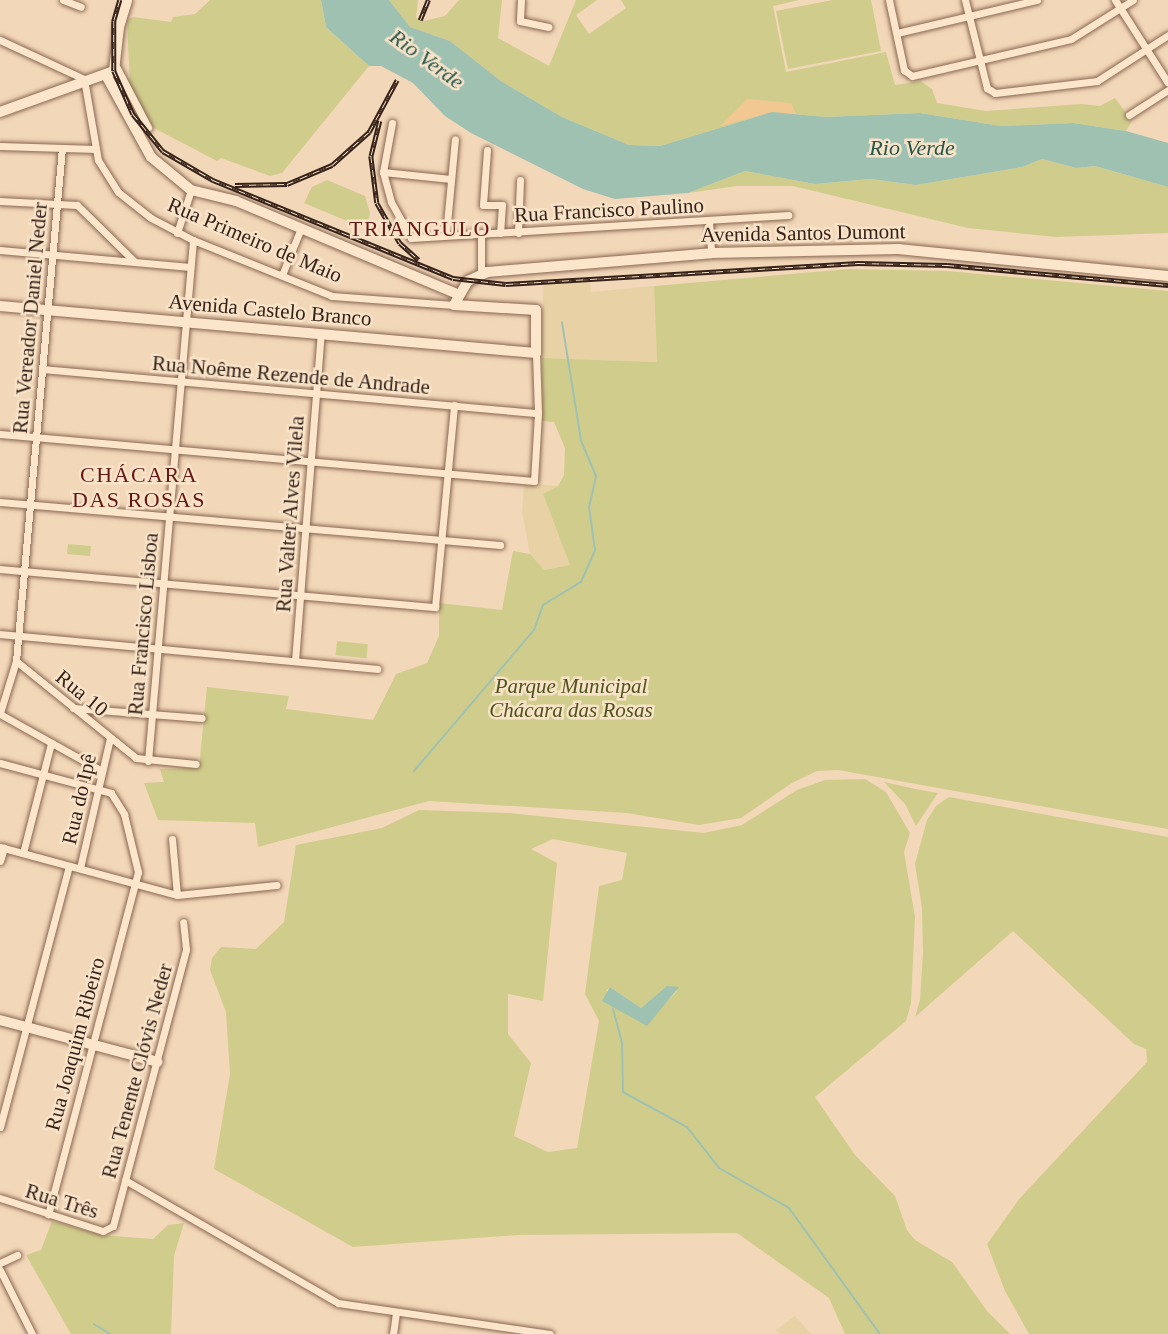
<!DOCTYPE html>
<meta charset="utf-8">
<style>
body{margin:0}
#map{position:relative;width:1168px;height:1334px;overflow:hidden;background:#f2d7b8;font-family:"Times New Roman",serif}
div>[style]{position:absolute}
.farmland>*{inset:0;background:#e8d2a5}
.green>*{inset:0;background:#d0cd8c;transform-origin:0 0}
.sand>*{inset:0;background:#f1c891}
.water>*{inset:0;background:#9ec1b1}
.stream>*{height:2px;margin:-1px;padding:0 1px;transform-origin:1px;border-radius:1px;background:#9ec1b1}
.roads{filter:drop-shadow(0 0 2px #896652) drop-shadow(0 0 2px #896652)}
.street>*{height:7px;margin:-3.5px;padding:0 3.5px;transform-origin:3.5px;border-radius:3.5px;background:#fce6cb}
.secondary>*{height:10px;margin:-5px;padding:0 5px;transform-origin:5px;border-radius:5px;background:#fce6cb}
.rail>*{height:4.5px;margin-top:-2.25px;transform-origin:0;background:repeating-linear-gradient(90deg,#f8e3c8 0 7px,#362219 0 14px);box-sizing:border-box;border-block:2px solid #362219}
span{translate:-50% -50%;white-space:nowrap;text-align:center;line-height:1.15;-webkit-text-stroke:5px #f8e3c8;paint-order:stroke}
.street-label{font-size:21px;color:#362219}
.park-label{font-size:21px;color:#4f541d;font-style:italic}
.water-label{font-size:22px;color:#26574c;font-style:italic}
.neighbourhood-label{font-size:22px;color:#661814;letter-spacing:1.5px}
</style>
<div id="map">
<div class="farmland">
<div style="clip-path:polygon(590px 282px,591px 292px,654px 286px,657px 362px,542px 358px,543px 285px)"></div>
<div style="clip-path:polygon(524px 483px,558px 486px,544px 495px,570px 565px,543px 570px,530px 554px,522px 512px)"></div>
<div style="clip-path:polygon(795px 1316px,811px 1334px,780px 1334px,776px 1330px)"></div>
</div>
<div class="green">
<div style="clip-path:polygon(210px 0,321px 0,326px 27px,369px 66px,282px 173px,270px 176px,221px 158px,217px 161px,154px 128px,130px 87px,127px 20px,133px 17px,171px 22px,173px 17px,195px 14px)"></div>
<div style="clip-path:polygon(389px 0,418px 0,416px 18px,424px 21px,445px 16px,459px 0,502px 0,498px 38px,549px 66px,576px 0,597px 0,576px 15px,589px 34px,626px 8px,621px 0,799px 0,773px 6px,786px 72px,886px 52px,895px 85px,920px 81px,932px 89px,937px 103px,986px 111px,1081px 104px,1100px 106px,1115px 98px,1132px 121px,1126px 131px,1073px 123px,1001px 126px,920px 113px,825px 117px,772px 112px,660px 146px,629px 145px,562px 117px,501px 81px,450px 41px,410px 27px)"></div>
<div style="clip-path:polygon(833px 0,871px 0,881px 51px,788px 69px,776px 11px)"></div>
<div style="clip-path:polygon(1042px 159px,1076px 168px,1095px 166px,1168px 187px,1168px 233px,1056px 237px,968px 228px,793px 186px,737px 186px,688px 193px,745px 171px,815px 184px,870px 179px,916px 185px,1022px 167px)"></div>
<div style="clip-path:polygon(327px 180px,365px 196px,370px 213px,366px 229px,304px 203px,312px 187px)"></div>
<div style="clip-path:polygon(849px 269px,947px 271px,1168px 291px,1168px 829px,838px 770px,817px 771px,792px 783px,741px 818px,699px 825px,627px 813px,429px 801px,258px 847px,255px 823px,158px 820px,144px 783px,164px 782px,160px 769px,199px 768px,207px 687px,289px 696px,286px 709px,373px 720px,396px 674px,427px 663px,439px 636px,439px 603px,502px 610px,513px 551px,530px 554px,544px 570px,570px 565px,543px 494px,558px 486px,564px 475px,565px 448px,554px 422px,542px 421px,542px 358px,657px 362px,654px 286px)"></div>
<div style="left:68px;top:544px;width:23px;height:10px;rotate:5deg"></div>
<div style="left:337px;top:641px;width:31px;height:14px;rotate:6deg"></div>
<div style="clip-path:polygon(evenodd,865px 779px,886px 792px,910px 833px,904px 852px,915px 917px,911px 1003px,906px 1021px,815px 1097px,855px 1155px,895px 1196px,907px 1230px,915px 1240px,952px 1262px,987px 1311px,1010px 1334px,845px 1334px,829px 1298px,737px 1233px,518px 1235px,353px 1247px,214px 1169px,230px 1074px,226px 1012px,210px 970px,212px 958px,221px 947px,256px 949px,284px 922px,296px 845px,382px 828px,419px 810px,509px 813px,704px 833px,742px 825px,797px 790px,825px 780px,865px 779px,553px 839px,627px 853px,622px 880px,599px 886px,585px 994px,599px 1021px,577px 1148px,548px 1152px,514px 1136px,531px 1063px,508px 1034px,508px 994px,543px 1001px,557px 863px,531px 849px,553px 839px,865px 779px,668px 986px,677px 991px,651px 1018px,606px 991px,610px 987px,641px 1008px,668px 986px)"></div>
<div style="clip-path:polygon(884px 782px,920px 790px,938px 793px,916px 826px,905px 804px)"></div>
<div style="clip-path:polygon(949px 797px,1168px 837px,1168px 1334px,1029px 1334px,1005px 1291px,987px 1244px,1020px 1198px,1147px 1062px,1146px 1049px,1134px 1044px,1013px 931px,915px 1017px,920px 1000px,923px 952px,922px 908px,915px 864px,927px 820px,936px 806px)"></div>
<div style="clip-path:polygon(52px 1221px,101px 1235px,153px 1239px,168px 1225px,184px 1223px,174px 1256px,171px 1334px,71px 1334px,26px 1255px,41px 1250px)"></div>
</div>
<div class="sand">
<div style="clip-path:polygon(747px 99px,791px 103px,796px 114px,772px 112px,720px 126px)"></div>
</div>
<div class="water">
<div style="clip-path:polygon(321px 0,389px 0,410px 27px,450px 41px,501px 81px,562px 117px,629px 145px,660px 146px,772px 112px,825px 117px,920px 113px,1001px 126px,1073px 123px,1126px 131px,1168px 143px,1168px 187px,1095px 166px,1076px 168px,1042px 159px,1022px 167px,916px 185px,870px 179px,815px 184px,745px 171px,688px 193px,615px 199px,583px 189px,471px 133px,445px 116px,413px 83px,381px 66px,369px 66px,326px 27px)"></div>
<div style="clip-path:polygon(667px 986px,679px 987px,647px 1026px,602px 1001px,610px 987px,641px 1008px)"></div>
</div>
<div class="stream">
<div style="left:414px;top:771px;width:185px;rotate:-49.6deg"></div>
<div style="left:534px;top:630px;width:27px;rotate:-70deg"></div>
<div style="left:543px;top:605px;width:44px;rotate:-31.2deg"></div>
<div style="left:581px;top:582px;width:35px;rotate:-66deg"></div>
<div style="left:595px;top:550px;width:43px;rotate:-97.9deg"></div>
<div style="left:589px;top:507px;width:32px;rotate:-77deg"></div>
<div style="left:596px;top:476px;width:39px;rotate:-113deg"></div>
<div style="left:581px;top:440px;width:119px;rotate:-99.2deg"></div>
<div style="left:613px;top:1009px;width:35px;rotate:75deg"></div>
<div style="left:622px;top:1043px;width:49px;rotate:88.8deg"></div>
<div style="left:623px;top:1092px;width:73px;rotate:28.7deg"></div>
<div style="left:687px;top:1127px;width:52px;rotate:52deg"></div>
<div style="left:719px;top:1168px;width:81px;rotate:29.7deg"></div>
<div style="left:789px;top:1208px;width:155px;rotate:54.2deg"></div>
<div style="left:94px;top:1324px;width:19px;rotate:32deg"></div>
</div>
<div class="roads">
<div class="street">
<div style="left:63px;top:0;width:19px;rotate:21deg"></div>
<div style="left:521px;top:0;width:21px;rotate:93deg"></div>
<div style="left:520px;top:21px;width:29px;rotate:12deg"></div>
<div style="left:889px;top:0;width:72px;rotate:77.9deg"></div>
<div style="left:904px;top:70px;width:10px;rotate:37deg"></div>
<div style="left:912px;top:76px;width:163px;rotate:-13.1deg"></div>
<div style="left:1071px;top:39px;width:73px;rotate:-32.2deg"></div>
<div style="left:965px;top:0;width:91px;rotate:76deg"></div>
<div style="left:987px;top:88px;width:9px;rotate:32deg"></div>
<div style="left:995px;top:93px;width:103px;rotate:-6.7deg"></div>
<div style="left:1097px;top:81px;width:85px;rotate:-32.9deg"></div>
<div style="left:1115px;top:0;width:98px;rotate:57.4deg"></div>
<div style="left:897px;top:33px;width:144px;rotate:-13.3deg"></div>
<div style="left:0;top:40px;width:93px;rotate:24.9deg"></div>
<div style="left:84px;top:79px;width:82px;rotate:80.2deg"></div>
<div style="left:98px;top:160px;width:38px;rotate:58deg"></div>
<div style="left:118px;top:192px;width:42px;rotate:38.2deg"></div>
<div style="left:151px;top:218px;width:47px;rotate:27.6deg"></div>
<div style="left:193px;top:240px;width:150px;rotate:21.9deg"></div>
<div style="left:332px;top:296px;width:122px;rotate:4.2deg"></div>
<div style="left:117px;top:68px;width:67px;rotate:62.3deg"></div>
<div style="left:1129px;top:115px;width:46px;rotate:-32.7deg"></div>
<div style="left:392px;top:123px;width:50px;rotate:100.4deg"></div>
<div style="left:383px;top:172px;width:31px;rotate:75deg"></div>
<div style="left:391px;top:202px;width:41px;rotate:60.9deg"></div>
<div style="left:411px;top:238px;width:378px;rotate:-3.5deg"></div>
<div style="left:0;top:146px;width:96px;rotate:1.8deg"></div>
<div style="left:487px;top:150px;width:55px;rotate:94.2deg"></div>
<div style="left:483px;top:205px;width:19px"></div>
<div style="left:502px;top:205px;width:28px;rotate:94deg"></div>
<div style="left:383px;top:172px;width:68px;rotate:5.9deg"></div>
<div style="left:0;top:201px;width:77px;rotate:3deg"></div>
<div style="left:77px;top:205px;width:81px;rotate:44.5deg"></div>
<div style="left:709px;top:221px;width:32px;rotate:86deg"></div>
<div style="left:177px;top:233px;width:45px;rotate:-72deg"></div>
<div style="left:481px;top:233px;width:41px;rotate:90deg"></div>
<div style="left:518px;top:233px;width:53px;rotate:-87.8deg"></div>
<div style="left:446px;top:234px;width:95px;rotate:-84.6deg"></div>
<div style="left:0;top:250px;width:191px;rotate:5.1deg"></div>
<div style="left:282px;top:275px;width:51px;rotate:-68deg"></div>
<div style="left:42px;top:369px;width:498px;rotate:5.1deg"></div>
<div style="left:0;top:434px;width:536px;rotate:5.03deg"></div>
<div style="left:534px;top:481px;width:68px;rotate:-86.6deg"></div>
<div style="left:538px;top:413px;width:60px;rotate:-91.9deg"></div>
<div style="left:0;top:502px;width:502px;rotate:4.92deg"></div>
<div style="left:0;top:569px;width:437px;rotate:5deg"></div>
<div style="left:435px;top:607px;width:203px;rotate:-84.6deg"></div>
<div style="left:0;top:634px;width:379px;rotate:5.3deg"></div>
<div style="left:16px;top:661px;width:154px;rotate:38.9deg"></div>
<div style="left:136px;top:758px;width:60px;rotate:5.7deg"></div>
<div style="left:295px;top:661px;width:328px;rotate:-85.5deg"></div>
<div style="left:73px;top:708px;width:129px;rotate:4.4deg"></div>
<div style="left:0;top:713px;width:54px;rotate:-72.9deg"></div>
<div style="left:16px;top:661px;width:515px;rotate:-84.88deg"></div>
<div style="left:0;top:714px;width:117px;rotate:29.2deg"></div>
<div style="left:148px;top:761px;width:523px;rotate:-85.06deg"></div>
<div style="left:0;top:763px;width:115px;rotate:15.1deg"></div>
<div style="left:111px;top:793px;width:25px;rotate:58deg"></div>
<div style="left:124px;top:814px;width:60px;rotate:76.4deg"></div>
<div style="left:138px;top:872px;width:354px;rotate:104.7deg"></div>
<div style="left:172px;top:839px;width:56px;rotate:84.9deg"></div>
<div style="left:0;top:847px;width:183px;rotate:15.2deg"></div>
<div style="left:177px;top:895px;width:100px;rotate:-5.7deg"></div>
<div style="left:23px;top:853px;width:114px;rotate:-75.7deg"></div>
<div style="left:0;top:861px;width:14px;rotate:-73deg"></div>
<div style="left:80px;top:868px;width:133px;rotate:-77deg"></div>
<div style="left:0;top:1127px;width:270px;rotate:-75.2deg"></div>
<div style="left:125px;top:1180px;width:246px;rotate:30deg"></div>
<div style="left:338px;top:1303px;width:214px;rotate:8.3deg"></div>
<div style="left:0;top:1198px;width:108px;rotate:17.8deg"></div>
<div style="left:103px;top:1231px;width:11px;rotate:-27deg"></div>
<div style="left:113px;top:1226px;width:286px;rotate:-75.2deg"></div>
<div style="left:186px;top:949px;width:27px;rotate:-96deg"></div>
<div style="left:0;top:1263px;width:19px;rotate:-25deg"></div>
<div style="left:0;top:1270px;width:72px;rotate:63.4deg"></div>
<div style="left:393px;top:1334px;width:21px;rotate:-82deg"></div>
</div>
<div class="secondary">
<div style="left:107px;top:77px;width:91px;rotate:61.2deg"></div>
<div style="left:151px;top:157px;width:52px;rotate:39.5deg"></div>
<div style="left:191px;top:190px;width:46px;rotate:13.7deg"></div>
<div style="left:236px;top:201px;width:240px;rotate:22.8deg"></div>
<div style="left:0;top:112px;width:121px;rotate:-19.8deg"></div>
<div style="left:114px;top:71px;width:44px;rotate:-83.5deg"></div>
<div style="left:119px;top:27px;width:28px;rotate:-73deg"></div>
<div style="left:0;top:306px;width:538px;rotate:5.01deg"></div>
<div style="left:536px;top:353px;width:43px;rotate:-90deg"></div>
<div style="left:536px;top:310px;width:82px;rotate:-176.5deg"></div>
<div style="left:454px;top:305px;width:28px;rotate:-60deg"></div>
<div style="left:468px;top:281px;width:21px;rotate:-25deg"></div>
<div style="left:487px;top:272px;width:225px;rotate:-4.8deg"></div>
<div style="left:711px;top:253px;width:187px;rotate:-1.2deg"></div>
<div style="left:898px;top:249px;width:271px;rotate:5.7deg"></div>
<div style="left:0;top:1020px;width:163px;rotate:14.9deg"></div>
</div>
</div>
<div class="rail">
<div style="left:120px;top:0;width:22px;rotate:106deg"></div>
<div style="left:114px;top:21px;width:50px;rotate:90deg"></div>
<div style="left:114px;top:71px;width:47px;rotate:66.2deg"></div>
<div style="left:133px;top:114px;width:48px;rotate:51deg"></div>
<div style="left:163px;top:151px;width:58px;rotate:30.1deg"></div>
<div style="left:213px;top:180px;width:259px;rotate:22.2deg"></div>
<div style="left:453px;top:278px;width:53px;rotate:6.5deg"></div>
<div style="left:506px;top:284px;width:353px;rotate:-3.4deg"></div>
<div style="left:858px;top:263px;width:89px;rotate:1.3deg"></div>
<div style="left:947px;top:265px;width:222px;rotate:5.2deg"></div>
<div style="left:420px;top:20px;width:22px;rotate:-68deg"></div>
<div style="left:380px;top:121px;width:36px;rotate:104deg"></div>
<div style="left:371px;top:156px;width:47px;rotate:82.7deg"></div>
<div style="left:377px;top:203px;width:46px;rotate:60.1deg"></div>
<div style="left:400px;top:243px;width:25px;rotate:42deg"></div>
<div style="left:235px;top:185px;width:52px;rotate:-1.1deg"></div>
<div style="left:287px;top:184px;width:49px;rotate:-22.9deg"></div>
<div style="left:332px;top:165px;width:50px;rotate:-41.7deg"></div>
<div style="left:369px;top:132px;width:59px;rotate:-61.7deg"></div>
</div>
<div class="street-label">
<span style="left:609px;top:210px;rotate:-3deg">Rua Francisco Paulino</span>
<span style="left:803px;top:233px;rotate:-1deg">Avenida Santos Dumont</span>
<span style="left:255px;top:240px;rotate:23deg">Rua Primeiro de Maio</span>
<span style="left:270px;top:310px;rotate:5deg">Avenida Castelo Branco</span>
<span style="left:30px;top:318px;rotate:-85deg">Rua Vereador Daniel Neder</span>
<span style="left:291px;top:375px;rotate:5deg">Rua Noême Rezende de Andrade</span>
<span style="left:290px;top:514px;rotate:-86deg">Rua Valter Alves Vilela</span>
<span style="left:143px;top:624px;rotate:-85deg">Rua Francisco Lisboa</span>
<span style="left:82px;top:693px;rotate:39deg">Rua 10</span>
<span style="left:79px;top:799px;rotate:-77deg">Rua do Ipê</span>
<span style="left:75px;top:1044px;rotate:-75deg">Rua Joaquim Ribeiro</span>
<span style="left:137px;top:1071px;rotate:-75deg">Rua Tenente Clóvis Neder</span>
<span style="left:62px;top:1201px;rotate:17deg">Rua Três</span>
</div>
<div class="park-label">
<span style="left:571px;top:698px">Parque Municipal<br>Chácara das Rosas</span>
</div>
<div class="water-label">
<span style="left:427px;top:59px;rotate:36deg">Rio Verde</span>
<span style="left:912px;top:148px">Rio Verde</span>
</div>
<div class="neighbourhood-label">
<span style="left:420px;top:229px">TRIANGULO</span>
<span style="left:139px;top:487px">CHÁCARA<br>DAS ROSAS</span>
</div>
</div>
